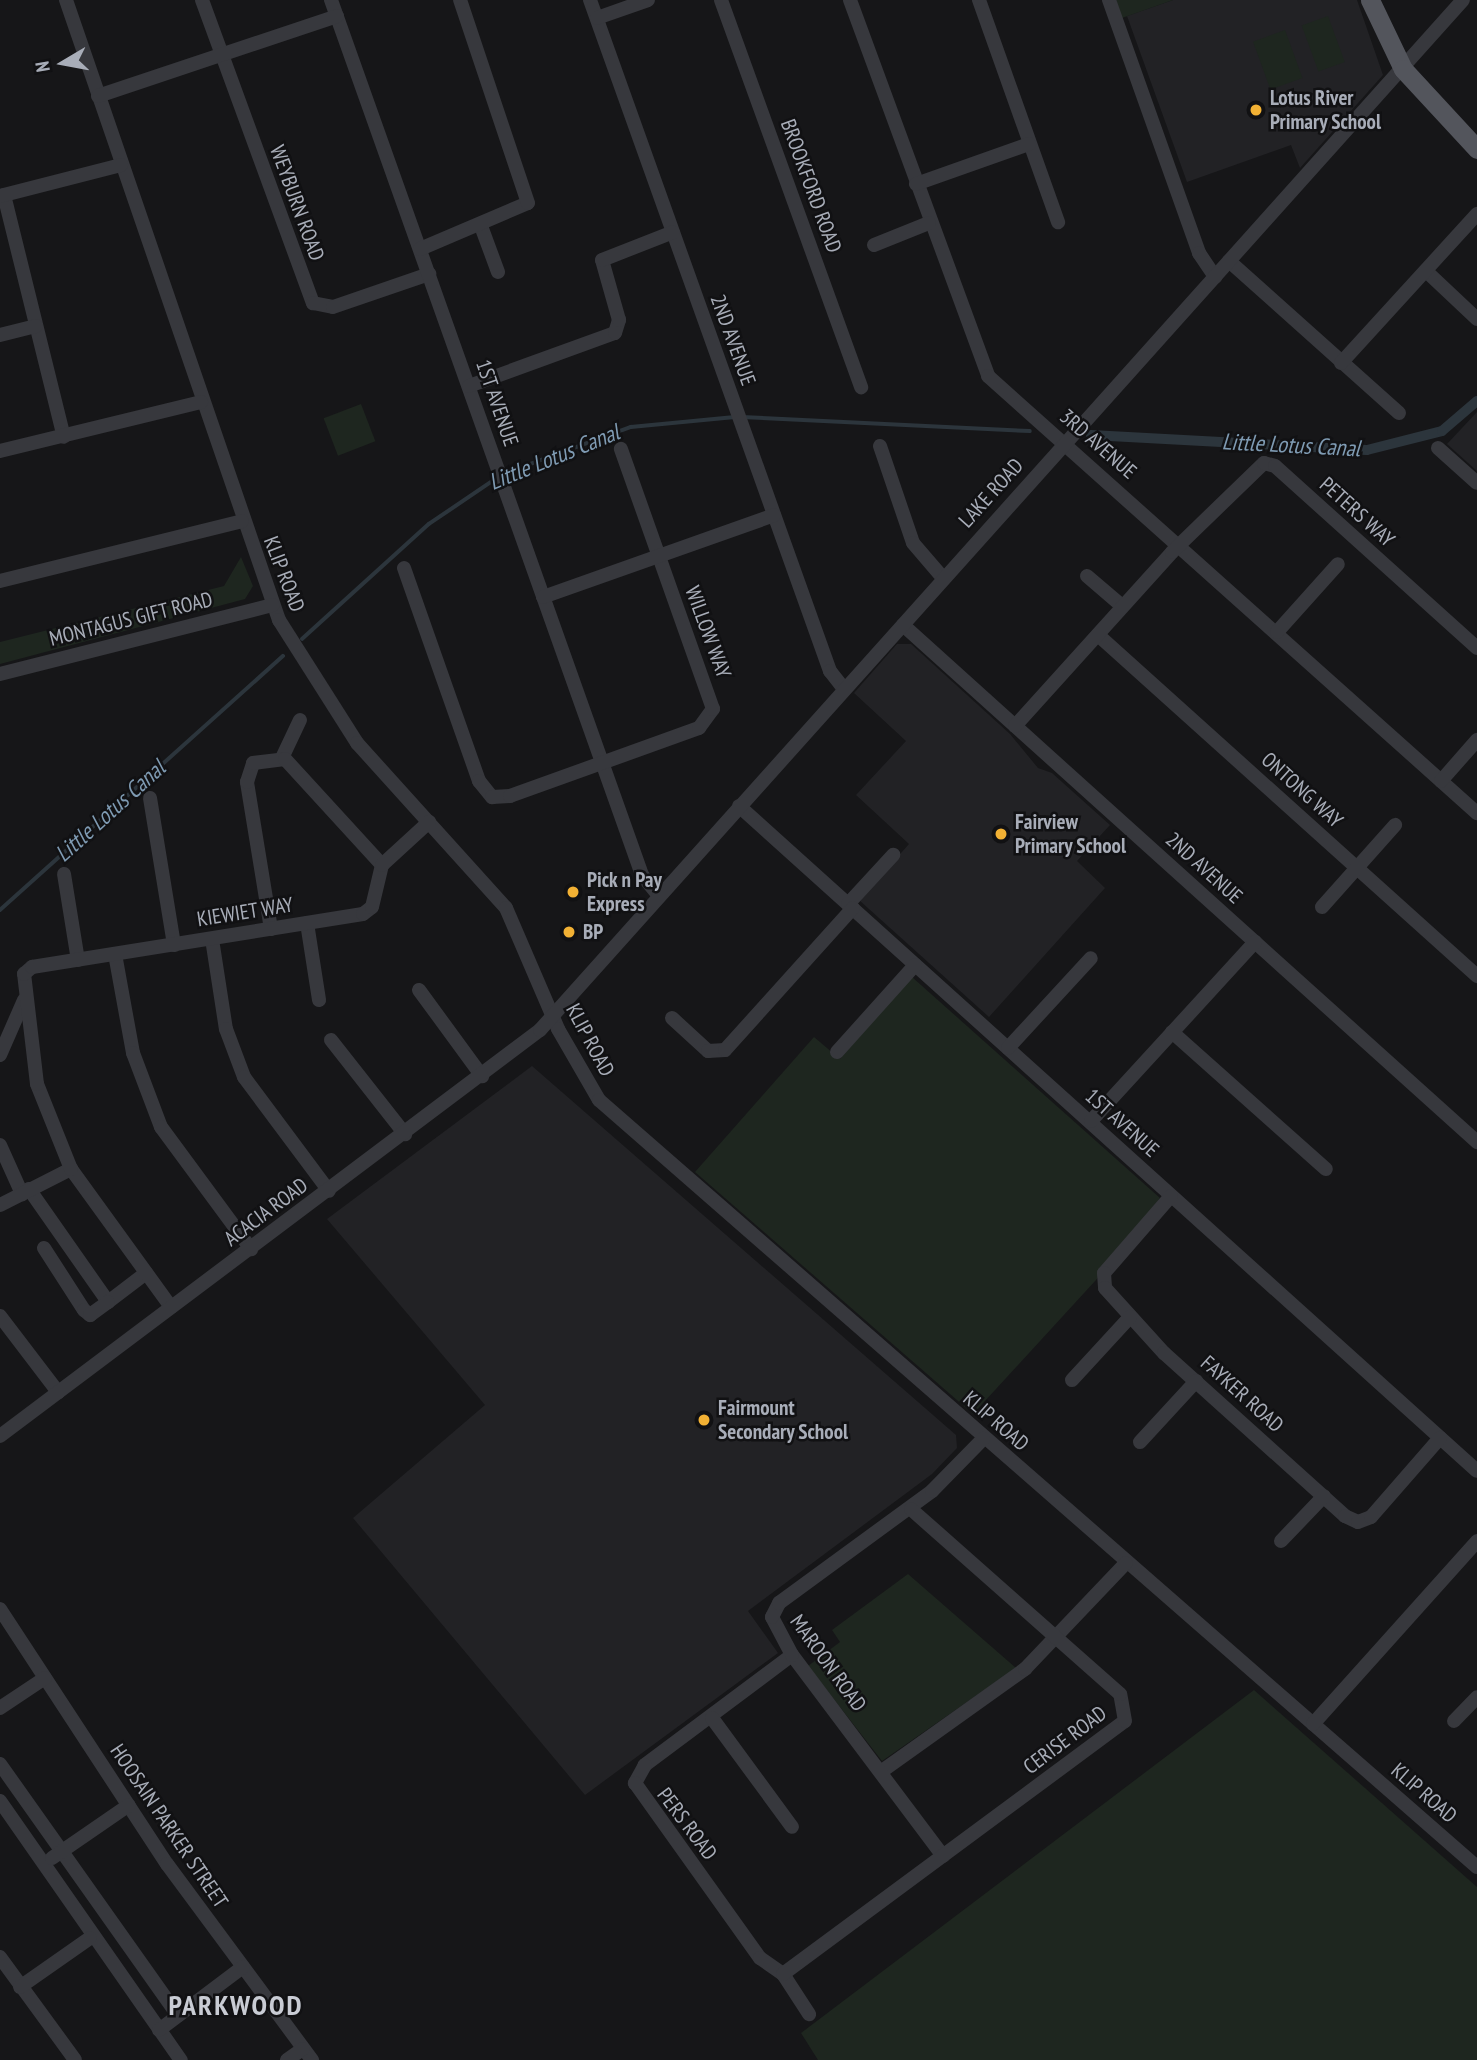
<!DOCTYPE html>
<style>
body{margin:0}
#map{position:relative;width:1477px;height:2060px;overflow:hidden;background:#161618;font-family:"PT Sans Narrow",sans-serif}
div>[style]{position:absolute}
.built>*{inset:0;background:#222225}
.green>*{inset:0;background:#1e261f;transform-origin:0 0}
.stream>*{height:3.5px;margin:-1.75px;padding:0 1.75px;transform-origin:1.75px;border-radius:1.75px;background:#2c353c}
.canal>*{height:10px;margin:-5px;padding:0 5px;transform-origin:5px;border-radius:5px;background:#2c353c}
.minor>*{height:14px;margin:-7px;padding:0 7px;transform-origin:7px;border-radius:7px;background:#37383d}
.major>*{height:19px;margin:-9.5px;padding:0 9.5px;transform-origin:9.5px;border-radius:9.5px;background:#53555c}
.dots>*{width:19px;height:19px;translate:-50% -50%;box-sizing:border-box;border:4px solid #111113;border-radius:50%}
span{translate:-50% -50%;white-space:nowrap;text-align:center;line-height:1.15;-webkit-text-stroke:5px #111113;paint-order:stroke}
.poi-label{font-size:21px;color:#a8adb8;font-weight:700}
.left{translate:0 -50%;text-align:left}
.street-label{font-size:21px;color:#a8adb8}
.water-label{font-size:23px;color:#7f9bb3;font-style:italic}
.district-label{font-size:28px;color:#c9ccd4;font-weight:700;letter-spacing:2px}
.north{position:absolute;left:28px;top:28px;width:70px;height:70px;-webkit-text-stroke:5px #111113;paint-order:stroke;rotate:260deg;font-size:19px;font-weight:700;line-height:28px;text-align:center;color:#a8adb8}
.north::after{content:'';display:block;margin:auto;width:24px;height:32px;background:#a8adb8;clip-path:polygon(50% 0,100% 100%,50% 72%,0 100%)}
</style>
<div id="map">
<div class="built">
<div style="clip-path:polygon(1173px 0,1357px 0,1383px 75px,1300px 168px,1291px 145px,1187px 182px,1127px 16px)"></div>
<div style="clip-path:polygon(1477px 412px,1477px 471px,1447px 444px)"></div>
<div style="clip-path:polygon(897px 644px,911px 644px,1010px 734px,1038px 768px,1052px 773px,1110px 825px,1077px 861px,1105px 888px,989px 1017px,859px 900px,909px 844px,856px 795px,906px 741px,854px 693px)"></div>
<div style="clip-path:polygon(532px 1066px,956px 1435px,957px 1448px,932px 1474px,748px 1611px,778px 1653px,585px 1795px,353px 1518px,485px 1405px,327px 1219px)"></div>
</div>
<div class="green">
<div style="clip-path:polygon(1116px 0,1173px 0,1122px 18px)"></div>
<div style="left:1328px;top:16px;width:49px;height:28px;rotate:70deg"></div>
<div style="left:1285px;top:30px;width:51px;height:34px;rotate:70deg"></div>
<div style="left:361px;top:404px;width:40px;height:40px;rotate:69deg"></div>
<div style="clip-path:polygon(241px 557px,253px 586px,245px 599px,0 664px,0 642px,224px 586px)"></div>
<div style="clip-path:polygon(912px 977px,1160px 1198px,1096px 1280px,973px 1414px,695px 1172px,814px 1037px,840px 1059px)"></div>
<div style="clip-path:polygon(908px 1574px,1016px 1668px,882px 1761px,808px 1666px,840px 1642px,832px 1630px)"></div>
<div style="clip-path:polygon(1254px 1690px,1477px 1887px,1477px 2060px,818px 2060px,801px 2033px)"></div>
</div>
<div class="stream">
<div style="left:742px;top:417px;width:288px;rotate:2.8deg"></div>
<div style="left:503px;top:474px;width:136px;rotate:-20.2deg"></div>
<div style="left:631px;top:427px;width:104px;rotate:-5.5deg"></div>
<div style="left:302px;top:639px;width:171px;rotate:-42.2deg"></div>
<div style="left:429px;top:524px;width:82px;rotate:-34.1deg"></div>
<div style="left:0;top:910px;width:380px;rotate:-41.9deg"></div>
</div>
<div class="canal">
<div style="left:1091px;top:435px;width:276px;rotate:3.1deg"></div>
<div style="left:1367px;top:450px;width:77px;rotate:-14.2deg"></div>
<div style="left:1442px;top:431px;width:46px;rotate:-40.6deg"></div>
</div>
<div class="minor">
<div style="left:66px;top:0;width:656px;rotate:71.04deg"></div>
<div style="left:279px;top:620px;width:146px;rotate:57.6deg"></div>
<div style="left:357px;top:743px;width:222px;rotate:47.9deg"></div>
<div style="left:506px;top:908px;width:132px;rotate:66.7deg"></div>
<div style="left:558px;top:1029px;width:82px;rotate:60deg"></div>
<div style="left:599px;top:1100px;width:1166px;rotate:41.14deg"></div>
<div style="left:202px;top:0;width:323px;rotate:69.9deg"></div>
<div style="left:313px;top:303px;width:20px;rotate:11deg"></div>
<div style="left:333px;top:307px;width:102px;rotate:-19deg"></div>
<div style="left:331px;top:0;width:929px;rotate:70.43deg"></div>
<div style="left:642px;top:875px;width:26px;rotate:51deg"></div>
<div style="left:590px;top:0;width:713px;rotate:70.32deg"></div>
<div style="left:830px;top:671px;width:23px;rotate:52deg"></div>
<div style="left:721px;top:0;width:412px;rotate:70.1deg"></div>
<div style="left:850px;top:0;width:401px;rotate:69.8deg"></div>
<div style="left:988px;top:376px;width:656px;rotate:41.79deg"></div>
<div style="left:979px;top:0;width:236px;rotate:70.4deg"></div>
<div style="left:1109px;top:0;width:269px;rotate:70.4deg"></div>
<div style="left:1199px;top:253px;width:29px;rotate:56deg"></div>
<div style="left:597px;top:18px;width:54px;rotate:-19.4deg"></div>
<div style="left:98px;top:96px;width:252px;rotate:-18.5deg"></div>
<div style="left:916px;top:184px;width:120px;rotate:-19.5deg"></div>
<div style="left:4px;top:195px;width:249px;rotate:76.1deg"></div>
<div style="left:0;top:196px;width:125px;rotate:-14.4deg"></div>
<div style="left:481px;top:226px;width:49px;rotate:69.7deg"></div>
<div style="left:874px;top:245px;width:59px;rotate:-21.8deg"></div>
<div style="left:420px;top:249px;width:117px;rotate:-23.1deg"></div>
<div style="left:528px;top:203px;width:214px;rotate:-108.5deg"></div>
<div style="left:1229px;top:261px;width:228px;rotate:41.8deg"></div>
<div style="left:1426px;top:271px;width:70px;rotate:43.3deg"></div>
<div style="left:0;top:335px;width:37px;rotate:-14deg"></div>
<div style="left:1341px;top:363px;width:202px;rotate:-47.6deg"></div>
<div style="left:469px;top:386px;width:155px;rotate:-20deg"></div>
<div style="left:615px;top:333px;width:14px;rotate:-73deg"></div>
<div style="left:619px;top:320px;width:62px;rotate:-105.8deg"></div>
<div style="left:602px;top:260px;width:76px;rotate:-21.5deg"></div>
<div style="left:880px;top:446px;width:102px;rotate:71.2deg"></div>
<div style="left:913px;top:543px;width:46px;rotate:49.4deg"></div>
<div style="left:1438px;top:448px;width:52px;rotate:41.9deg"></div>
<div style="left:0;top:451px;width:207px;rotate:-13.7deg"></div>
<div style="left:404px;top:568px;width:226px;rotate:70.6deg"></div>
<div style="left:479px;top:781px;width:21px;rotate:51deg"></div>
<div style="left:492px;top:797px;width:18px;rotate:-3deg"></div>
<div style="left:510px;top:796px;width:201px;rotate:-19.8deg"></div>
<div style="left:699px;top:728px;width:24px;rotate:-54deg"></div>
<div style="left:713px;top:709px;width:276px;rotate:-109.5deg"></div>
<div style="left:1087px;top:576px;width:46px;rotate:40.6deg"></div>
<div style="left:0;top:581px;width:249px;rotate:-13.9deg"></div>
<div style="left:543px;top:597px;width:245px;rotate:-19.5deg"></div>
<div style="left:903px;top:625px;width:773px;rotate:42.01deg"></div>
<div style="left:1277px;top:632px;width:91px;rotate:-48.1deg"></div>
<div style="left:1098px;top:635px;width:510px;rotate:41.98deg"></div>
<div style="left:0;top:674px;width:281px;rotate:-14.2deg"></div>
<div style="left:1015px;top:726px;width:234px;rotate:-47.9deg"></div>
<div style="left:1172px;top:552px;width:128px;rotate:-44.1deg"></div>
<div style="left:1264px;top:463px;width:11px;rotate:15deg"></div>
<div style="left:1275px;top:466px;width:272px;rotate:42deg"></div>
<div style="left:282px;top:758px;width:42px;rotate:-64.7deg"></div>
<div style="left:1441px;top:781px;width:55px;rotate:-48.7deg"></div>
<div style="left:150px;top:798px;width:149px;rotate:80.7deg"></div>
<div style="left:739px;top:806px;width:993px;rotate:42.02deg"></div>
<div style="left:64px;top:874px;width:87px;rotate:80.8deg"></div>
<div style="left:848px;top:904px;width:67px;rotate:-47.4deg"></div>
<div style="left:1322px;top:907px;width:110px;rotate:-48.3deg"></div>
<div style="left:307px;top:923px;width:78px;rotate:81.1deg"></div>
<div style="left:271px;top:929px;width:149px;rotate:-99.3deg"></div>
<div style="left:247px;top:782px;width:20px;rotate:-72deg"></div>
<div style="left:253px;top:763px;width:32px;rotate:-7deg"></div>
<div style="left:285px;top:759px;width:144px;rotate:47.5deg"></div>
<div style="left:212px;top:939px;width:91px;rotate:81.2deg"></div>
<div style="left:226px;top:1029px;width:51px;rotate:69.4deg"></div>
<div style="left:244px;top:1077px;width:142px;rotate:53.3deg"></div>
<div style="left:115px;top:954px;width:101px;rotate:79.7deg"></div>
<div style="left:133px;top:1053px;width:79px;rotate:69.3deg"></div>
<div style="left:161px;top:1127px;width:152px;rotate:53.6deg"></div>
<div style="left:419px;top:990px;width:107px;rotate:53.8deg"></div>
<div style="left:672px;top:1018px;width:49px;rotate:42.5deg"></div>
<div style="left:708px;top:1051px;width:17px;rotate:-3deg"></div>
<div style="left:725px;top:1050px;width:191px;rotate:-48deg"></div>
<div style="left:1172px;top:1032px;width:206px;rotate:41.7deg"></div>
<div style="left:331px;top:1040px;width:120px;rotate:51.8deg"></div>
<div style="left:1008px;top:1048px;width:122px;rotate:-47.3deg"></div>
<div style="left:837px;top:1052px;width:117px;rotate:-48.1deg"></div>
<div style="left:0;top:1055px;width:60px;rotate:-66.4deg"></div>
<div style="left:1091px;top:1121px;width:243px;rotate:-47.5deg"></div>
<div style="left:0;top:1145px;width:54px;rotate:65.8deg"></div>
<div style="left:29px;top:1189px;width:138px;rotate:55deg"></div>
<div style="left:108px;top:1302px;width:48px;rotate:-37.3deg"></div>
<div style="left:1171px;top:1196px;width:102px;rotate:131deg"></div>
<div style="left:1104px;top:1273px;width:15px;rotate:86deg"></div>
<div style="left:1105px;top:1288px;width:88px;rotate:47.8deg"></div>
<div style="left:1164px;top:1353px;width:244px;rotate:42deg"></div>
<div style="left:1345px;top:1516px;width:14px;rotate:25deg"></div>
<div style="left:1358px;top:1522px;width:14px;rotate:-21deg"></div>
<div style="left:1371px;top:1517px;width:105px;rotate:-48.9deg"></div>
<div style="left:0;top:1205px;width:80px;rotate:-26.9deg"></div>
<div style="left:44px;top:1248px;width:74px;rotate:57.2deg"></div>
<div style="left:84px;top:1310px;width:8px;rotate:40deg"></div>
<div style="left:90px;top:1315px;width:22px;rotate:-36deg"></div>
<div style="left:171px;top:1307px;width:170px;rotate:-125.9deg"></div>
<div style="left:71px;top:1169px;width:92px;rotate:-111.8deg"></div>
<div style="left:37px;top:1084px;width:111px;rotate:-96.7deg"></div>
<div style="left:24px;top:974px;width:11px;rotate:-41deg"></div>
<div style="left:32px;top:967px;width:335px;rotate:-9.1deg"></div>
<div style="left:363px;top:914px;width:11px;rotate:-38deg"></div>
<div style="left:372px;top:907px;width:43px;rotate:-76.6deg"></div>
<div style="left:382px;top:865px;width:64px;rotate:-42.5deg"></div>
<div style="left:0;top:1316px;width:96px;rotate:52.7deg"></div>
<div style="left:1072px;top:1380px;width:86px;rotate:-47.4deg"></div>
<div style="left:0;top:1436px;width:676px;rotate:-36.94deg"></div>
<div style="left:540px;top:1030px;width:1383px;rotate:-48.14deg"></div>
<div style="left:1140px;top:1442px;width:83px;rotate:-47.4deg"></div>
<div style="left:1281px;top:1541px;width:62px;rotate:-46.3deg"></div>
<div style="left:0;top:1609px;width:305px;rotate:56.8deg"></div>
<div style="left:167px;top:1864px;width:244px;rotate:53.5deg"></div>
<div style="left:792px;top:1655px;width:184px;rotate:143.2deg"></div>
<div style="left:645px;top:1765px;width:21px;rotate:119deg"></div>
<div style="left:635px;top:1783px;width:215px;rotate:54.5deg"></div>
<div style="left:760px;top:1958px;width:28px;rotate:35deg"></div>
<div style="left:783px;top:1974px;width:48px;rotate:57deg"></div>
<div style="left:0;top:1708px;width:54px;rotate:-33.7deg"></div>
<div style="left:712px;top:1718px;width:135px;rotate:53.7deg"></div>
<div style="left:1454px;top:1721px;width:33px;rotate:-46deg"></div>
<div style="left:1313px;top:1724px;width:246px;rotate:-48.1deg"></div>
<div style="left:0;top:1764px;width:308px;rotate:54.7deg"></div>
<div style="left:882px;top:1771px;width:176px;rotate:-35.5deg"></div>
<div style="left:1025px;top:1669px;width:146px;rotate:-46.4deg"></div>
<div style="left:0;top:1801px;width:316px;rotate:55.1deg"></div>
<div style="left:943px;top:1856px;width:251px;rotate:-126.9deg"></div>
<div style="left:792px;top:1655px;width:43px;rotate:-117.8deg"></div>
<div style="left:772px;top:1617px;width:16px;rotate:-63deg"></div>
<div style="left:779px;top:1603px;width:190px;rotate:-36.2deg"></div>
<div style="left:932px;top:1491px;width:73px;rotate:-45.6deg"></div>
<div style="left:52px;top:1858px;width:93px;rotate:-34.5deg"></div>
<div style="left:0;top:1957px;width:127px;rotate:53.9deg"></div>
<div style="left:783px;top:1974px;width:425px;rotate:-36.5deg"></div>
<div style="left:1125px;top:1721px;width:27px;rotate:-100deg"></div>
<div style="left:1120px;top:1694px;width:279px;rotate:-138.5deg"></div>
<div style="left:20px;top:1987px;width:85px;rotate:-35deg"></div>
<div style="left:159px;top:2030px;width:105px;rotate:-36.9deg"></div>
<div style="left:287px;top:2060px;width:19px;rotate:-35deg"></div>
</div>
<div class="major">
<div style="left:1370px;top:0;width:76px;rotate:64.4deg"></div>
<div style="left:1403px;top:69px;width:109px;rotate:47.2deg"></div>
</div>
<div class="dots">
<div style="left:1256px;top:110px;background:#f2b134"></div>
<div style="left:1001px;top:834px;background:#f2b134"></div>
<div style="left:573px;top:892px;background:#f2b134"></div>
<div style="left:569px;top:932px;background:#f2b134"></div>
<div style="left:704px;top:1420px;background:#f2b134"></div>
</div>
<div class="poi-label">
<span class="left" style="left:1270px;top:110px">Lotus River<br>Primary School</span>
<span class="left" style="left:1015px;top:834px">Fairview<br>Primary School</span>
<span class="left" style="left:587px;top:892px">Pick n Pay<br>Express</span>
<span class="left" style="left:583px;top:932px">BP</span>
<span class="left" style="left:718px;top:1420px">Fairmount<br>Secondary School</span>
</div>
<div class="street-label">
<span style="left:811px;top:186px;rotate:70deg">BROOKFORD ROAD</span>
<span style="left:297px;top:203px;rotate:70deg">WEYBURN ROAD</span>
<span style="left:733px;top:340px;rotate:70deg">2ND AVENUE</span>
<span style="left:497px;top:403px;rotate:71deg">1ST AVENUE</span>
<span style="left:1098px;top:444px;rotate:41deg">3RD AVENUE</span>
<span style="left:991px;top:493px;rotate:-48deg">LAKE ROAD</span>
<span style="left:1357px;top:512px;rotate:42deg">PETERS WAY</span>
<span style="left:284px;top:574px;rotate:69deg">KLIP ROAD</span>
<span style="left:131px;top:619px;rotate:-14deg">MONTAGUS GIFT ROAD</span>
<span style="left:708px;top:632px;rotate:70deg">WILLOW WAY</span>
<span style="left:1302px;top:790px;rotate:42deg">ONTONG WAY</span>
<span style="left:1204px;top:868px;rotate:42deg">2ND AVENUE</span>
<span style="left:245px;top:912px;rotate:-9deg">KIEWIET WAY</span>
<span style="left:590px;top:1040px;rotate:62deg">KLIP ROAD</span>
<span style="left:1122px;top:1123px;rotate:42deg">1ST AVENUE</span>
<span style="left:266px;top:1212px;rotate:-37deg">ACACIA ROAD</span>
<span style="left:1242px;top:1394px;rotate:42deg">FAYKER ROAD</span>
<span style="left:996px;top:1421px;rotate:41deg">KLIP ROAD</span>
<span style="left:828px;top:1663px;rotate:54deg">MAROON ROAD</span>
<span style="left:1065px;top:1740px;rotate:-37deg">CERISE ROAD</span>
<span style="left:1424px;top:1793px;rotate:41deg">KLIP ROAD</span>
<span style="left:687px;top:1824px;rotate:53deg">PERS ROAD</span>
<span style="left:169px;top:1826px;rotate:56deg">HOOSAIN PARKER STREET</span>
</div>
<div class="water-label">
<span style="left:1291px;top:445px;rotate:3deg">Little Lotus Canal</span>
<span style="left:554px;top:457px;rotate:-22deg">Little Lotus Canal</span>
<span style="left:110px;top:811px;rotate:-42deg">Little Lotus Canal</span>
</div>
<div class="district-label">
<span style="left:236px;top:2005px">PARKWOOD</span>
</div>
<div class="north">N</div>
</div>
